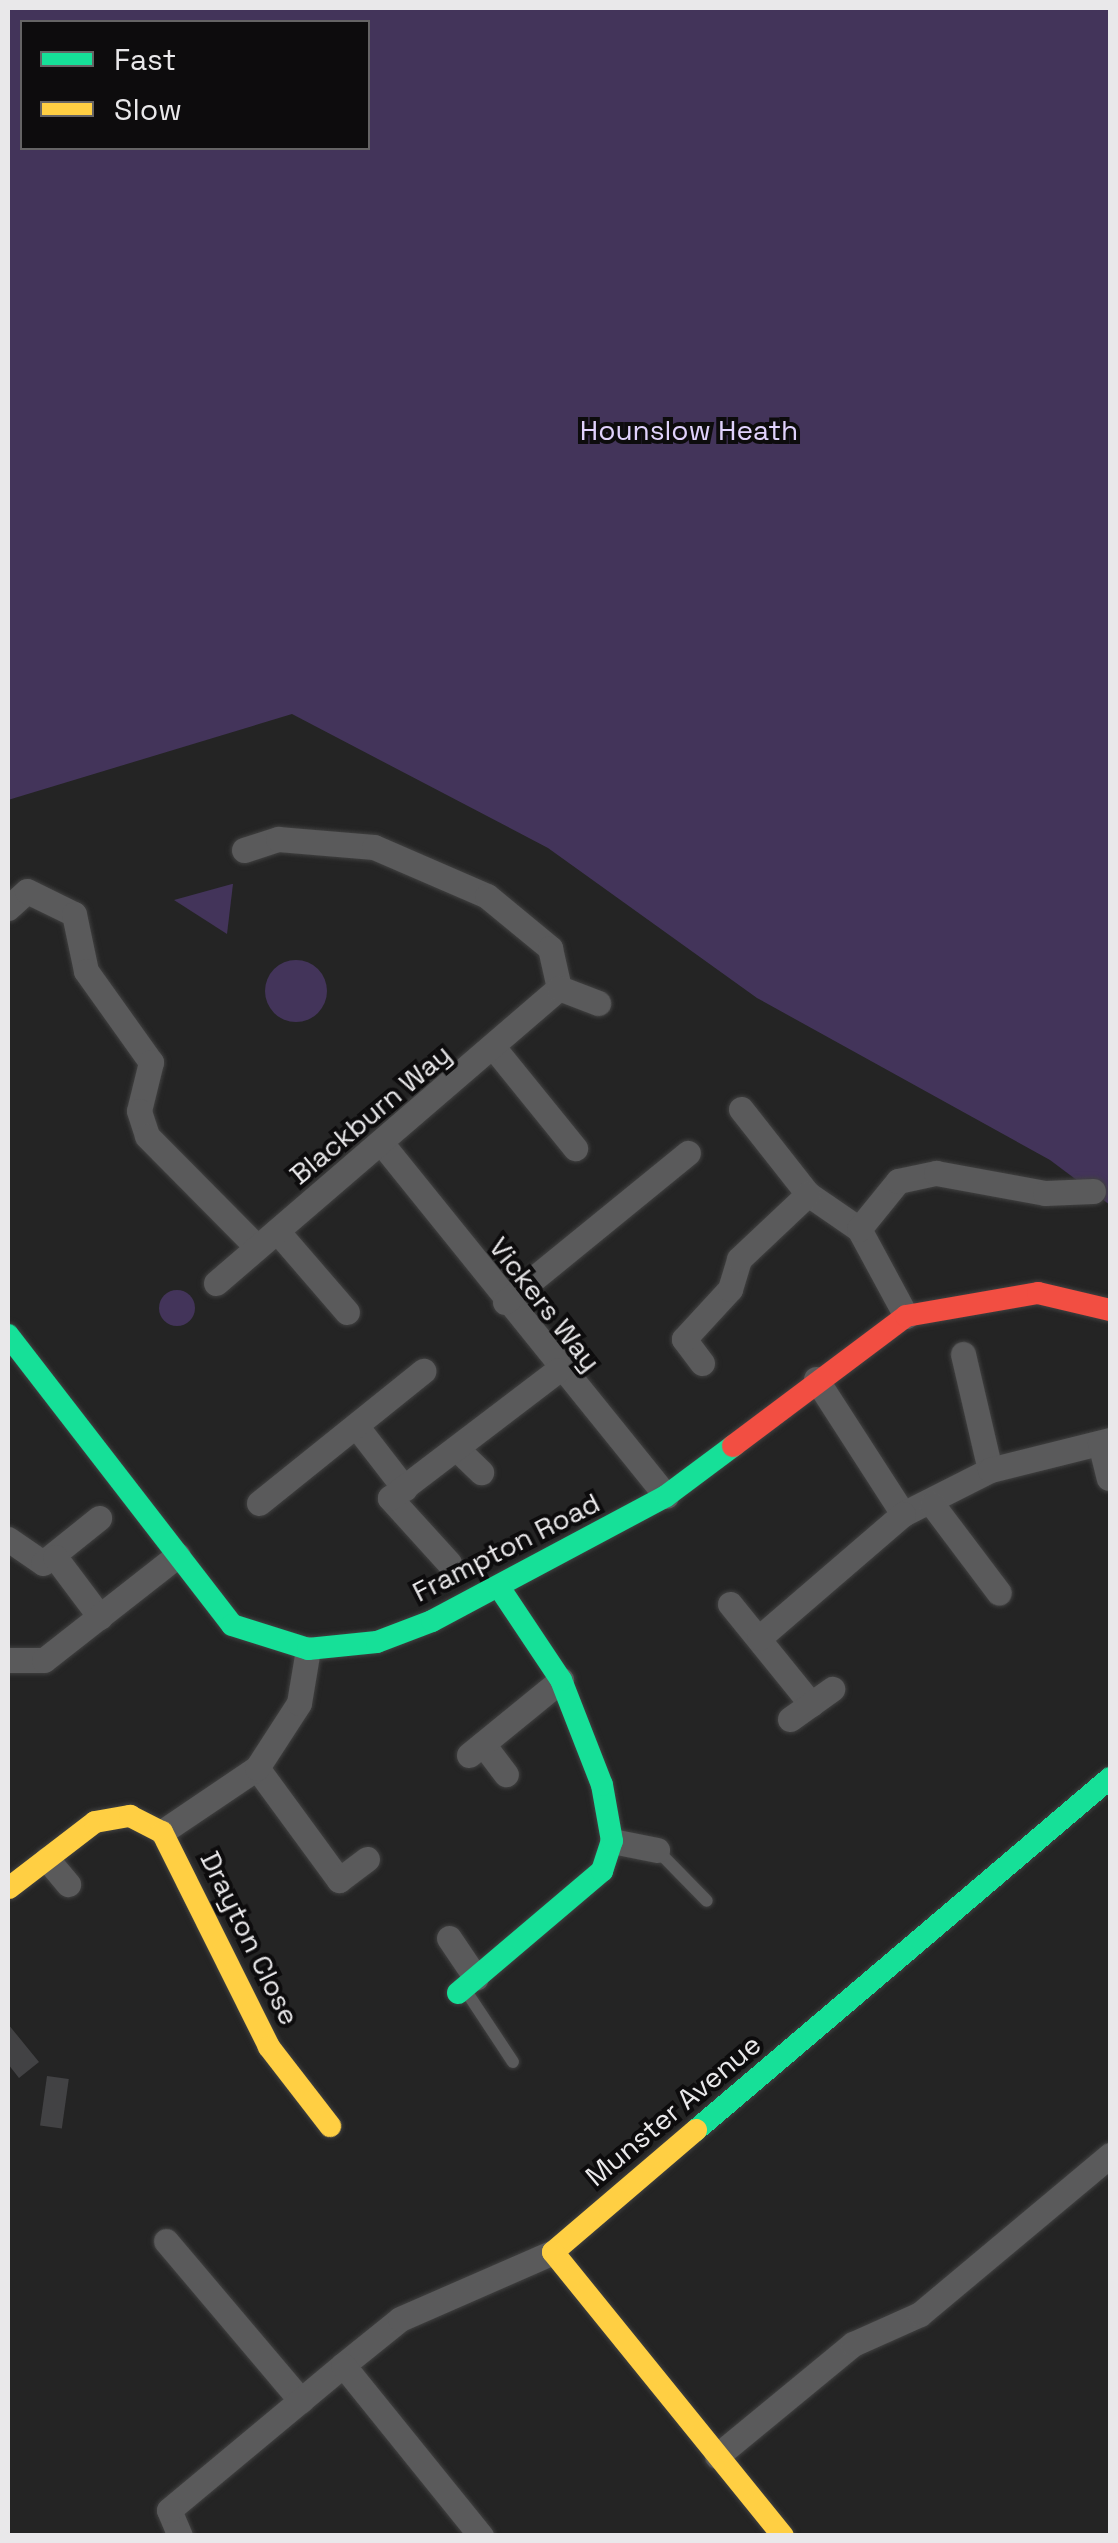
<!DOCTYPE html>
<style>
body{margin:0}
#map{position:relative;width:1118px;height:2543px;overflow:hidden;background:#242424;font-family:"Space Grotesk",sans-serif}
div>[style]{position:absolute}
.green>*{inset:0;background:#43345a}
.round{border-radius:50%}
.building>*{inset:0;background:#424244;transform-origin:0 0}
.roads{filter:drop-shadow(0 0 2px #414141) drop-shadow(0 0 2px #414141)}
.lane>*{height:12px;margin:-6px;padding:0 6px;transform-origin:6px;border-radius:6px;background:#5a5a5b}
.street>*{height:25px;margin:-12.5px;padding:0 12.5px;transform-origin:12.5px;border-radius:12.5px;background:#5a5a5b}
.fast>*{height:22px;margin:-11px;padding:0 11px;transform-origin:11px;border-radius:11px;background:#16e098}
.slow>*{height:22px;margin:-11px;padding:0 11px;transform-origin:11px;border-radius:11px;background:#ffcf43}
.jam>*{height:22px;margin:-11px;padding:0 11px;transform-origin:11px;border-radius:11px;background:#f24e42}
span{translate:-50% -50%;white-space:nowrap;text-align:center;line-height:1.15;-webkit-text-stroke:8px #0d0c0d;paint-order:stroke}
.park-label{font-size:28px;color:#e0d2fc}
.street-label{font-size:28px;color:#e9e8ea}
.frame{position:absolute;inset:0;border:10px solid #e9e8ea;pointer-events:none}
.legend{position:absolute;left:20px;top:20px;width:350px;height:130px;box-sizing:border-box;background:#0d0c0d;border:2px solid #656465;margin:0;padding:12px 18px;list-style:none;font-size:30px;color:#e9e8ea}
.legend li{display:flex;align-items:center;gap:20px;height:50px}
.legend b{width:50px;border:2px solid #656465}
</style>
<div id="map">
<div class="green">
<div style="clip-path:polygon(evenodd,8px 8px,1110px 8px,1110px 1205px,1050px 1160px,757px 998px,548px 848px,292px 714px,8px 800px,8px 8px,22px 22px,368px 22px,368px 148px,22px 148px,22px 22px)"></div>
<div style="clip-path:polygon(233px 884px,227px 934px,174px 900px,232px 884px)"></div>
<div class="round" style="left:265px;top:960px;width:62px;height:62px"></div>
<div class="round" style="left:159px;top:1290px;width:36px;height:36px"></div>
</div>
<div class="building">
<div style="clip-path:polygon(8px 2024px,39px 2062px,19px 2078px,8px 2064px)"></div>
<div style="left:47px;top:2076px;width:22px;height:50px;rotate:8deg"></div>
</div>
<div class="roads">
<div class="lane">
<div style="left:657px;top:1850px;width:71px;rotate:45.6deg"></div>
<div style="left:466px;top:1991px;width:85px;rotate:56.5deg"></div>
</div>
<div class="street">
<div style="left:244px;top:850px;width:36px;rotate:-18deg"></div>
<div style="left:278px;top:839px;width:96px;rotate:4.8deg"></div>
<div style="left:374px;top:847px;width:123px;rotate:23.4deg"></div>
<div style="left:487px;top:896px;width:82px;rotate:39.5deg"></div>
<div style="left:550px;top:948px;width:41px;rotate:77.3deg"></div>
<div style="left:8px;top:908px;width:25px;rotate:-42deg"></div>
<div style="left:27px;top:891px;width:52px;rotate:26.1deg"></div>
<div style="left:74px;top:914px;width:58px;rotate:78.1deg"></div>
<div style="left:86px;top:971px;width:112px;rotate:54.5deg"></div>
<div style="left:151px;top:1062px;width:50px;rotate:103.8deg"></div>
<div style="left:139px;top:1111px;width:26px;rotate:72deg"></div>
<div style="left:147px;top:1136px;width:153px;rotate:45.3deg"></div>
<div style="left:494px;top:1048px;width:129px;rotate:51deg"></div>
<div style="left:741px;top:1109px;width:108px;rotate:51.8deg"></div>
<div style="left:808px;top:1194px;width:62px;rotate:34.5deg"></div>
<div style="left:859px;top:1229px;width:99px;rotate:61.6deg"></div>
<div style="left:383px;top:1145px;width:451px;rotate:51.1deg"></div>
<div style="left:859px;top:1229px;width:62px;rotate:-50.9deg"></div>
<div style="left:898px;top:1181px;width:39px;rotate:-12deg"></div>
<div style="left:936px;top:1173px;width:111px;rotate:10.4deg"></div>
<div style="left:1045px;top:1193px;width:48px;rotate:-2.4deg"></div>
<div style="left:277px;top:1231px;width:107px;rotate:49.2deg"></div>
<div style="left:216px;top:1283px;width:452px;rotate:-40.7deg"></div>
<div style="left:559px;top:988px;width:42px;rotate:21deg"></div>
<div style="left:505px;top:1302px;width:236px;rotate:-39.2deg"></div>
<div style="left:963px;top:1354px;width:119px;rotate:76.9deg"></div>
<div style="left:702px;top:1363px;width:30px;rotate:-127deg"></div>
<div style="left:684px;top:1339px;width:68px;rotate:-47.4deg"></div>
<div style="left:730px;top:1289px;width:31px;rotate:-73deg"></div>
<div style="left:739px;top:1259px;width:95px;rotate:-43.3deg"></div>
<div style="left:816px;top:1379px;width:161px;rotate:57.2deg"></div>
<div style="left:903px;top:1514px;width:97px;rotate:-26.8deg"></div>
<div style="left:990px;top:1470px;width:124px;rotate:-14deg"></div>
<div style="left:357px;top:1427px;width:78px;rotate:52.3deg"></div>
<div style="left:1100px;top:1443px;width:36px;rotate:76deg"></div>
<div style="left:456px;top:1448px;width:35px;rotate:44deg"></div>
<div style="left:259px;top:1503px;width:211px;rotate:-38.8deg"></div>
<div style="left:932px;top:1504px;width:111px;rotate:53deg"></div>
<div style="left:8px;top:1539px;width:42px;rotate:34.4deg"></div>
<div style="left:43px;top:1563px;width:72px;rotate:-38.8deg"></div>
<div style="left:55px;top:1557px;width:75px;rotate:53.1deg"></div>
<div style="left:449px;top:1563px;width:88px;rotate:-132.2deg"></div>
<div style="left:390px;top:1498px;width:211px;rotate:-37.3deg"></div>
<div style="left:730px;top:1604px;width:129px;rotate:51deg"></div>
<div style="left:759px;top:1638px;width:190px;rotate:-40.7deg"></div>
<div style="left:8px;top:1660px;width:36px"></div>
<div style="left:44px;top:1660px;width:170px;rotate:-38.1deg"></div>
<div style="left:790px;top:1719px;width:52px;rotate:-35.5deg"></div>
<div style="left:483px;top:1744px;width:38px;rotate:53deg"></div>
<div style="left:469px;top:1755px;width:119px;rotate:-39.2deg"></div>
<div style="left:257px;top:1768px;width:139px;rotate:53.8deg"></div>
<div style="left:339px;top:1880px;width:35px;rotate:-37deg"></div>
<div style="left:162px;top:1832px;width:115px;rotate:-34deg"></div>
<div style="left:257px;top:1768px;width:77px;rotate:-57.1deg"></div>
<div style="left:299px;top:1703px;width:55px;rotate:-80.5deg"></div>
<div style="left:612px;top:1841px;width:46px;rotate:11.3deg"></div>
<div style="left:47px;top:1859px;width:33px;rotate:50deg"></div>
<div style="left:449px;top:1938px;width:48px;rotate:56deg"></div>
<div style="left:166px;top:2241px;width:209px;rotate:49.8deg"></div>
<div style="left:343px;top:2365px;width:73px;rotate:-38.9deg"></div>
<div style="left:400px;top:2319px;width:167px;rotate:-23.6deg"></div>
<div style="left:717px;top:2456px;width:176px;rotate:-39.5deg"></div>
<div style="left:853px;top:2344px;width:73px;rotate:-24.1deg"></div>
<div style="left:920px;top:2314px;width:248px;rotate:-39.9deg"></div>
<div style="left:180px;top:2536px;width:28px;rotate:-113deg"></div>
<div style="left:169px;top:2510px;width:226px;rotate:-39.8deg"></div>
<div style="left:343px;top:2365px;width:220px;rotate:51.1deg"></div>
</div>
<div class="fast">
<div style="left:8px;top:1335px;width:366px;rotate:52.3deg"></div>
<div style="left:232px;top:1625px;width:80px;rotate:17.5deg"></div>
<div style="left:308px;top:1649px;width:69px;rotate:-5.8deg"></div>
<div style="left:377px;top:1642px;width:59px;rotate:-20.9deg"></div>
<div style="left:432px;top:1621px;width:265px;rotate:-28.1deg"></div>
<div style="left:666px;top:1496px;width:84px;rotate:-36.7deg"></div>
<div style="left:458px;top:1993px;width:189px;rotate:-40.3deg"></div>
<div style="left:602px;top:1871px;width:32px;rotate:-72deg"></div>
<div style="left:612px;top:1841px;width:57px;rotate:-100.1deg"></div>
<div style="left:602px;top:1785px;width:113px;rotate:-111.3deg"></div>
<div style="left:561px;top:1680px;width:112px;rotate:-123.7deg"></div>
<div style="left:696px;top:2130px;width:543px;rotate:-40.37deg"></div>
</div>
<div class="slow">
<div style="left:9px;top:1888px;width:108px;rotate:-37.5deg"></div>
<div style="left:95px;top:1822px;width:36px;rotate:-10deg"></div>
<div style="left:130px;top:1816px;width:36px;rotate:27deg"></div>
<div style="left:162px;top:1832px;width:240px;rotate:63.5deg"></div>
<div style="left:269px;top:2047px;width:100px;rotate:52.3deg"></div>
<div style="left:696px;top:2130px;width:188px;rotate:139.5deg"></div>
<div style="left:553px;top:2252px;width:365px;rotate:51deg"></div>
</div>
<div class="jam">
<div style="left:733px;top:1446px;width:216px;rotate:-36.9deg"></div>
<div style="left:906px;top:1316px;width:134px;rotate:-9.9deg"></div>
<div style="left:1038px;top:1293px;width:74px;rotate:13.3deg"></div>
</div>
</div>
<div class="park-label">
<span style="left:689px;top:430px">Hounslow Heath</span>
</div>
<div class="street-label">
<span style="left:370px;top:1114px;rotate:-40deg">Blackburn Way</span>
<span style="left:545px;top:1304px;rotate:52deg">Vickers Way</span>
<span style="left:506px;top:1547px;rotate:-27deg">Frampton Road</span>
<span style="left:250px;top:1938px;rotate:64deg">Drayton Close</span>
<span style="left:673px;top:2110px;rotate:-40deg">Munster Avenue</span>
</div>
<div class="frame"></div>
<ul class="legend">
<li><b style="height:12px;background:#16e098"></b>Fast</li>
<li><b style="height:12px;background:#ffcf43"></b>Slow</li>
</ul>
</div>
